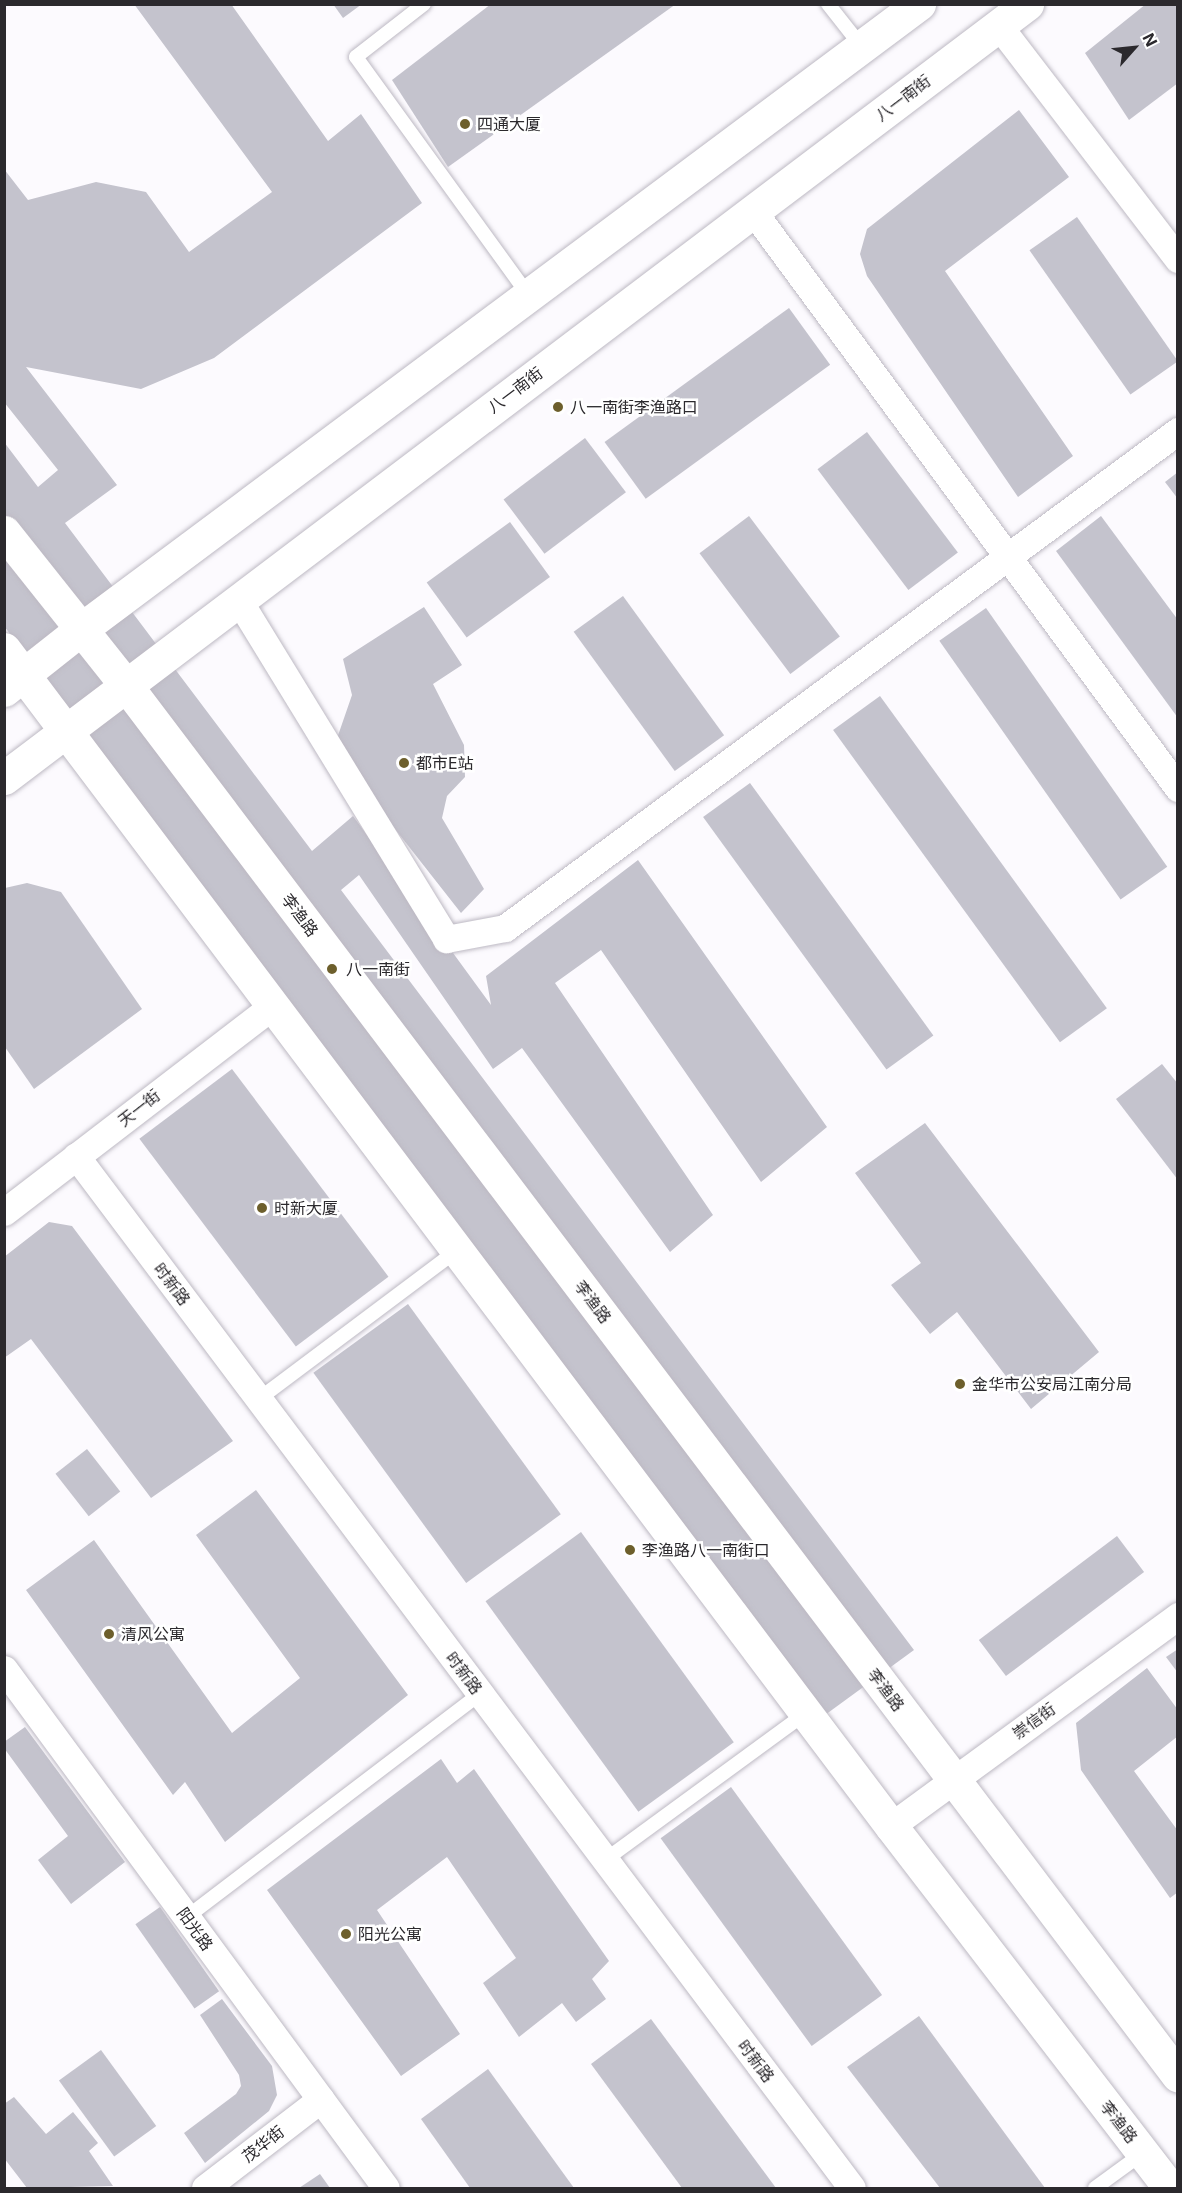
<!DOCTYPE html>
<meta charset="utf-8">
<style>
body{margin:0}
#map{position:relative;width:1182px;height:2193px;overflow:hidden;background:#fcfafe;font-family:Inter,"Noto Sans SC",sans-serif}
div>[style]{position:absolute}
.building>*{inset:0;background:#c4c3cd;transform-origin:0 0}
.roads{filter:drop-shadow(0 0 2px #bdb9c3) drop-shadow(0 0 2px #bdb9c3)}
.lane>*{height:14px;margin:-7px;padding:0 7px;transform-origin:7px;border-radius:7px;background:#fff}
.street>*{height:27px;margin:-13.5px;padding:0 13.5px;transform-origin:13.5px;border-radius:13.5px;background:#fff}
.secondary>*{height:33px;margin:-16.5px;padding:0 16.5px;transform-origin:16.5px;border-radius:16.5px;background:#fff}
.dots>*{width:16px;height:16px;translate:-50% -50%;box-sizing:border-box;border:3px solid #fff;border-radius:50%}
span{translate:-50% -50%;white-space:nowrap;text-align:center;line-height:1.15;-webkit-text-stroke:5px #fff;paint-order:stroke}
.street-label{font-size:16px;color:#2b292d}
.poi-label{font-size:16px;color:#2b292d}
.left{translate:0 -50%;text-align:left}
.frame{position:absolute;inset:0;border:6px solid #2b292d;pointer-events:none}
.north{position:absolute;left:1104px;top:18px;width:60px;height:60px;-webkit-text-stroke:4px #fff;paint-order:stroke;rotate:63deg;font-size:16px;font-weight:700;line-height:24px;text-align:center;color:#2b292d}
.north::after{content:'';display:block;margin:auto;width:21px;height:27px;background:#2b292d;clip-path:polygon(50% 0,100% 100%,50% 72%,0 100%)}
</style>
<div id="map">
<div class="building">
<div style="clip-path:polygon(134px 4px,231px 4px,328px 141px,361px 114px,422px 203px,214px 358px,141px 389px,26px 367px,117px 485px,65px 523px,312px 851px,353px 816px,491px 1005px,486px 976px,638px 860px,827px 1127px,761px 1182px,601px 950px,555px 983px,713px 1215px,670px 1252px,522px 1048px,493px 1069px,359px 875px,341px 890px,914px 1650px,825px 1715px,4px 626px,4px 442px,38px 487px,58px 470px,4px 402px,4px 169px,28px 200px,96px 182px,146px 192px,189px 252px,272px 192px)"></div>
<div style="clip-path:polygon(333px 4px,362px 4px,343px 18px)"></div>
<div style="clip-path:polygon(491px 4px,676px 4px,448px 167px,392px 80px)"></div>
<div style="clip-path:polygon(1146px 4px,1178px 4px,1178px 83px,1129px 120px,1085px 53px)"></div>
<div style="clip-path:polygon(1019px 110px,1069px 177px,945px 271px,1073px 456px,1018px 497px,867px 276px,860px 254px,867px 229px)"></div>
<div style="left:1077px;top:217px;width:176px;height:58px;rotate:55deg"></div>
<div style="left:789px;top:308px;width:70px;height:228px;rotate:54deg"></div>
<div style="left:867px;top:432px;width:151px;height:62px;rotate:53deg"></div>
<div style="left:585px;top:438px;width:68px;height:102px;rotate:53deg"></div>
<div style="clip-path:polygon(1178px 472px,1178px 499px,1165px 482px)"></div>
<div style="left:749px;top:516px;width:151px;height:62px;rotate:53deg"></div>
<div style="clip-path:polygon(1101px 516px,1178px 620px,1178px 718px,1056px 551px)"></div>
<div style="left:510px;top:522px;width:68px;height:103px;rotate:54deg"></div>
<div style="left:623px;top:596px;width:172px;height:61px;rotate:54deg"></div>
<div style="clip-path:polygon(424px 607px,462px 665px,433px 684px,464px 745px,465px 777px,447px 796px,442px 818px,484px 889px,461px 913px,333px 750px,352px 695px,343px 659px)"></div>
<div style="left:986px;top:608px;width:316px;height:57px;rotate:55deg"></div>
<div style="left:880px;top:696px;width:386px;height:58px;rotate:54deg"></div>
<div style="left:750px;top:783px;width:312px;height:58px;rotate:54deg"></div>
<div style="clip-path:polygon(27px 883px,61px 892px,142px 1009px,34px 1089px,5px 1047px,5px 888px)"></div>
<div style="clip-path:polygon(1162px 1064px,1178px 1084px,1178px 1180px,1116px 1099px)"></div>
<div style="left:232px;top:1069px;width:260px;height:116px;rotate:53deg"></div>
<div style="clip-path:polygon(925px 1123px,1099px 1352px,1031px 1409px,957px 1312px,930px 1334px,891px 1285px,921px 1263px,855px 1173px)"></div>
<div style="clip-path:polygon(49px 1222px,72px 1226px,233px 1441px,151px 1498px,31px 1339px,4px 1358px,4px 1257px)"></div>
<div style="left:408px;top:1304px;width:260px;height:117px;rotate:54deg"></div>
<div style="left:87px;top:1449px;width:54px;height:40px;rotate:52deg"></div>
<div style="clip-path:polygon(256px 1490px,408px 1695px,225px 1842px,185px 1782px,173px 1795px,26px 1590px,94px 1540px,232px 1733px,300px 1678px,196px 1535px)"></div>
<div style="left:581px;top:1532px;width:260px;height:118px;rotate:54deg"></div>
<div style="left:1117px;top:1536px;width:45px;height:173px;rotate:53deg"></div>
<div style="clip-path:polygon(1178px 1649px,1178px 1673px,1166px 1657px)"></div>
<div style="clip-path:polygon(1147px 1668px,1178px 1710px,1178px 1736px,1134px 1771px,1178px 1831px,1178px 1892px,1170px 1898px,1081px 1770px,1076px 1723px)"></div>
<div style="clip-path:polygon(25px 1727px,125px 1862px,71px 1904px,38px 1860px,68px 1836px,4px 1748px,4px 1742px)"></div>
<div style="clip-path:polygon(441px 1759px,457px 1783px,474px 1769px,609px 1961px,592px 1979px,606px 1999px,576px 2022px,562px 2003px,519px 2037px,483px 1983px,516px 1958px,447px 1857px,377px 1910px,460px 2034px,401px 2076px,267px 1890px)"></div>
<div style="left:731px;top:1787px;width:257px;height:87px;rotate:54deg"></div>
<div style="left:160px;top:1907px;width:103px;height:30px;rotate:55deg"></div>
<div style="clip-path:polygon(222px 1999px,272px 2066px,277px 2095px,269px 2111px,205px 2163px,184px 2133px,236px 2094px,241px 2086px,239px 2075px,200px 2015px)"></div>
<div style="clip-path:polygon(919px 2016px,1045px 2188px,940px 2188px,847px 2067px)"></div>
<div style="clip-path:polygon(651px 2019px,776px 2188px,682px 2188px,591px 2064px)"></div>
<div style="left:101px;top:2050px;width:94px;height:52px;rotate:54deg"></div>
<div style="clip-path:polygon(488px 2069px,574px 2188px,470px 2188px,421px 2119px)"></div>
<div style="clip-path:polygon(14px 2097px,46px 2134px,73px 2112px,98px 2143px,89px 2151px,113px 2186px,27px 2188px,4px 2158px,4px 2104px)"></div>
<div style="clip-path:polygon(320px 2174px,330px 2188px,299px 2188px)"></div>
</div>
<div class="roads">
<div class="lane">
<div style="left:424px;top:4px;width:86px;rotate:142.1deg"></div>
<div style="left:356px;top:57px;width:294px;rotate:54.1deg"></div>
<div style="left:828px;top:4px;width:55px;rotate:51.7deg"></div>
<div style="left:259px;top:1399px;width:246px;rotate:-36.9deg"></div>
<div style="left:605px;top:1860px;width:249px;rotate:-36.2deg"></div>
<div style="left:187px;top:1917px;width:368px;rotate:-37.3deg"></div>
<div style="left:1095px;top:2188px;width:59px;rotate:-36.1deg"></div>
</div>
<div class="street">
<div style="left:999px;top:26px;width:294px;rotate:52.5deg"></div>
<div style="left:753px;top:211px;width:717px;rotate:53.63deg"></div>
<div style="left:238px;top:599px;width:399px;rotate:58.5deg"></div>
<div style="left:446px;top:939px;width:60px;rotate:-10.6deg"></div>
<div style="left:505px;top:928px;width:837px;rotate:-36.45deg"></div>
<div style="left:76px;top:1156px;width:1291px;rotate:53.06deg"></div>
<div style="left:4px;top:1212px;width:340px;rotate:-37.5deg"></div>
<div style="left:4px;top:1669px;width:644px;rotate:53.65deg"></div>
<div style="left:891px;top:1826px;width:356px;rotate:-36.2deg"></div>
<div style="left:205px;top:2188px;width:146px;rotate:-37.5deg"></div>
</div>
<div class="secondary">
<div style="left:4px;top:532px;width:194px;rotate:51.5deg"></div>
<div style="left:125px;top:684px;width:1745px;rotate:52.89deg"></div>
<div style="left:4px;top:649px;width:1474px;rotate:53deg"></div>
<div style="left:891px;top:1826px;width:457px;rotate:52.4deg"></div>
<div style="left:4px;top:690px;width:97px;rotate:-38.3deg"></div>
<div style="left:80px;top:630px;width:1047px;rotate:-36.73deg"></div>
<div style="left:4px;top:778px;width:1283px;rotate:-37.11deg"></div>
</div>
</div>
<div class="dots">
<div style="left:465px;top:124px;background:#6d5f2c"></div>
<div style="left:558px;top:407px;background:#6d5f2c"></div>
<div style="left:404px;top:763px;background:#6d5f2c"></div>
<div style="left:332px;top:969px;background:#6d5f2c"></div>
<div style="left:262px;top:1208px;background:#6d5f2c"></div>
<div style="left:960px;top:1384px;background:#6d5f2c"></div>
<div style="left:630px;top:1550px;background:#6d5f2c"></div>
<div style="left:109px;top:1634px;background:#6d5f2c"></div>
<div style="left:346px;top:1934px;background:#6d5f2c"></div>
</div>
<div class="street-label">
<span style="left:903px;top:98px;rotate:-37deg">八一南街</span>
<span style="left:515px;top:390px;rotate:-37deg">八一南街</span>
<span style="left:300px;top:915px;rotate:53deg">李渔路</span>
<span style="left:139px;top:1108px;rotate:-38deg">天一街</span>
<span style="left:172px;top:1284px;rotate:53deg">时新路</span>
<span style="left:593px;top:1302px;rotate:53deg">李渔路</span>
<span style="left:464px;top:1673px;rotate:53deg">时新路</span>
<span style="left:886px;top:1690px;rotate:53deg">李渔路</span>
<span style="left:1034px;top:1721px;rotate:-36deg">崇信街</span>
<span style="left:195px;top:1929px;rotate:54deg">阳光路</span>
<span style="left:756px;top:2061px;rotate:53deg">时新路</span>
<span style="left:1119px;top:2122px;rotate:52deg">李渔路</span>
<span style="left:263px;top:2144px;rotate:-38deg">茂华街</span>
</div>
<div class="poi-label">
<span class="left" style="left:477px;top:124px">四通大厦</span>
<span class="left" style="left:570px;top:407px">八一南街李渔路口</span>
<span class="left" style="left:416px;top:763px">都市E站</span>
<span class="left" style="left:346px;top:969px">八一南街</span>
<span class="left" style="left:274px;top:1208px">时新大厦</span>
<span class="left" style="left:972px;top:1384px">金华市公安局江南分局</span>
<span class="left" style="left:642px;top:1550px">李渔路八一南街口</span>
<span class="left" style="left:121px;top:1634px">清风公寓</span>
<span class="left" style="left:358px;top:1934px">阳光公寓</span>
</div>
<div class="frame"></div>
<div class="north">N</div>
</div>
